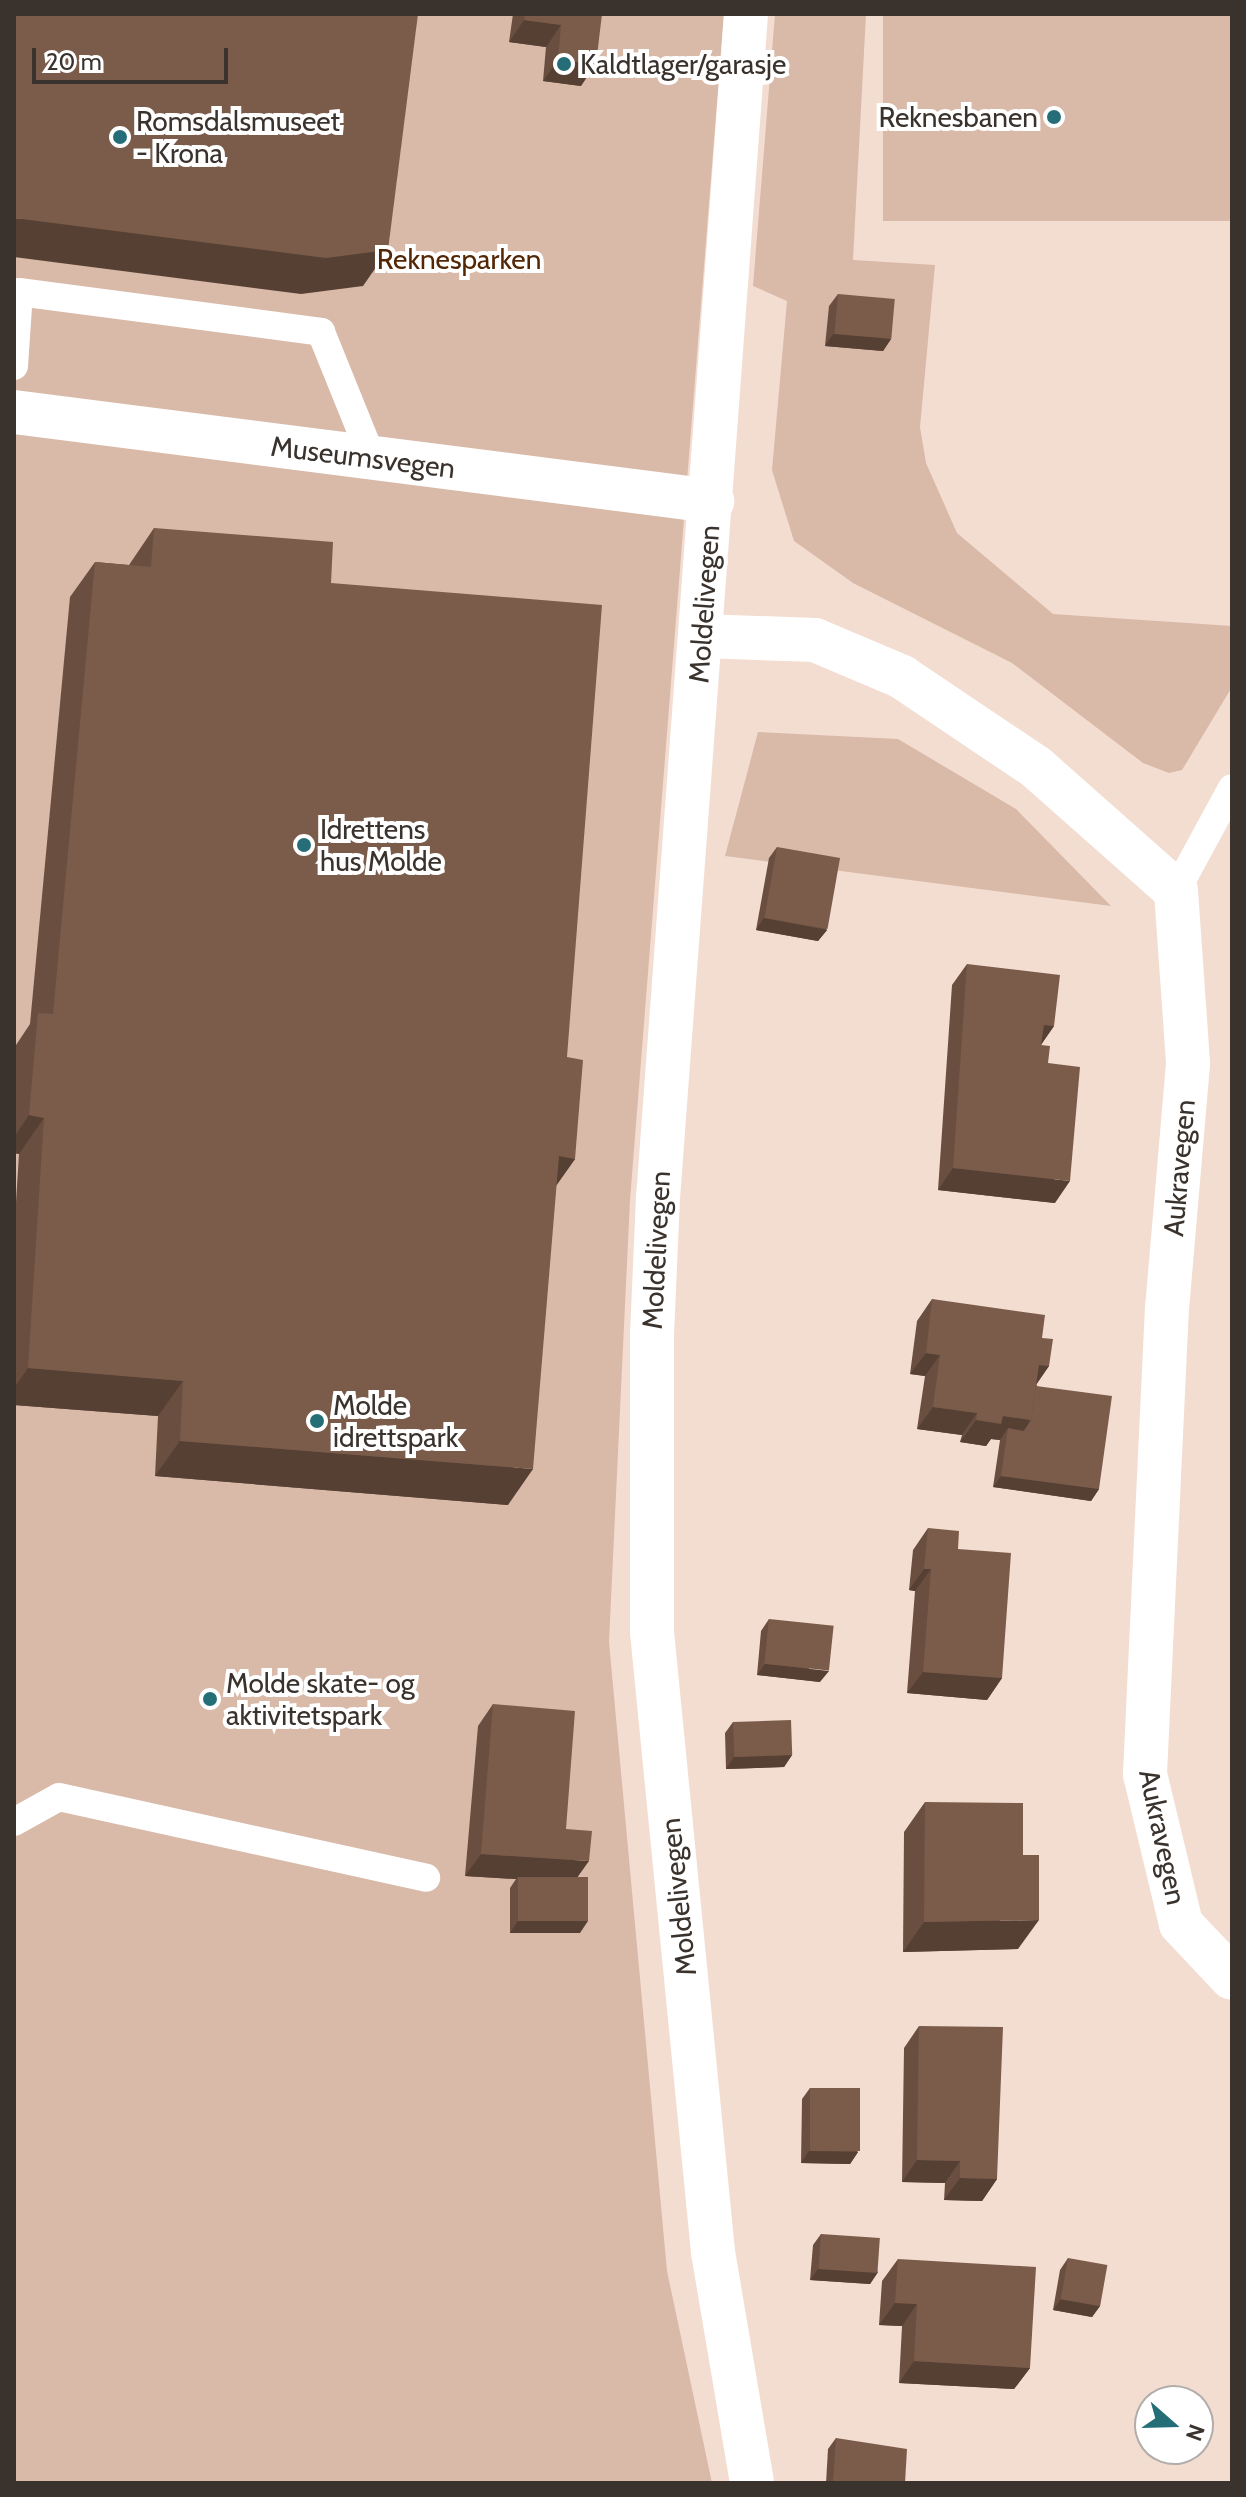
<!DOCTYPE html>
<style>
body{margin:0}
#map{position:relative;width:1246px;height:2497px;overflow:hidden;background:#f3ddd1;font-family:Cabin,sans-serif}
div>[style]{position:absolute}
.green>*{inset:0;background:#d9b9a8;transform-origin:0 0}
.service>*{height:28px;margin:-14px;padding:0 14px;transform-origin:14px;border-radius:14px;background:#fff}
.minor>*{height:44px;margin:-22px;padding:0 22px;transform-origin:22px;border-radius:22px;background:#fff}
.secondary>*{height:44px;margin:-22px;padding:0 22px;transform-origin:22px;border-radius:22px;background:#fff}
.wall>*{inset:0;background:#6a4f40}
.shaded-wall>*{inset:0;background:#564034}
.building>*{inset:0;background:#7b5c4a;transform-origin:0 0}
.dots>*{width:22px;height:22px;translate:-50% -50%;box-sizing:border-box;border:4px solid #fff;border-radius:50%}
span{translate:-50% -50%;white-space:nowrap;text-align:center;line-height:1.15;-webkit-text-stroke:8px #fff;paint-order:stroke}
.poi-label{font-size:28px;color:#3a322d}
.left{translate:0 -50%;text-align:left}
.right{translate:-100% -50%;text-align:right}
.park-label{font-size:28px;color:#532605}
.street-label{font-size:28px;color:#3a322d}
.frame{position:absolute;inset:0;border:16px solid #3a322d;pointer-events:none}
.north{position:absolute;left:1134px;top:2385px;width:80px;height:80px;box-sizing:border-box;background:#fff;border:2px solid #b0adab;border-radius:50%;rotate:110deg;font-size:22px;font-weight:700;line-height:32px;text-align:center;color:#3a322d}
.north::after{content:'';display:block;margin:auto;width:28px;height:36px;background:#256e78;clip-path:polygon(50% 0,100% 100%,50% 72%,0 100%)}
.scale{position:absolute;left:32px;top:48px;width:196px;height:36px;box-sizing:border-box;border:4px solid #3a322d;border-top:0;padding-left:10px;font-size:24px;line-height:28px;white-space:nowrap;color:#3a322d;-webkit-text-stroke:6px #fff;paint-order:stroke}
</style>
<div id="map">
<div class="green">
<div style="clip-path:polygon(14px 14px,724px 14px,630px 1200px,609px 1642px,667px 2271px,712px 2483px,14px 2483px)"></div>
<div style="clip-path:polygon(775px 14px,866px 14px,853px 260px,935px 265px,920px 427px,926px 463px,957px 533px,1053px 614px,1232px 626px,1232px 687px,1182px 770px,1169px 773px,1143px 763px,1012px 663px,853px 583px,794px 541px,772px 470px,787px 301px,753px 286px)"></div>
<div style="left:883px;top:14px;width:349px;height:207px"></div>
<div style="clip-path:polygon(758px 732px,898px 739px,1016px 809px,1111px 906px,725px 856px)"></div>
</div>
<div class="service">
<div style="left:14px;top:366px;width:74px;rotate:-86.1deg"></div>
<div style="left:19px;top:292px;width:305px;rotate:7.5deg"></div>
<div style="left:321px;top:332px;width:136px;rotate:68deg"></div>
<div style="left:1176px;top:891px;width:117px;rotate:-61.5deg"></div>
<div style="left:14px;top:1822px;width:51px;rotate:-29.1deg"></div>
<div style="left:59px;top:1797px;width:376px;rotate:12.4deg"></div>
</div>
<div class="minor">
<div style="left:14px;top:412px;width:704px;rotate:7.27deg"></div>
<div style="left:701px;top:636px;width:114px;rotate:2deg"></div>
<div style="left:815px;top:640px;width:95px;rotate:23deg"></div>
<div style="left:902px;top:677px;width:161px;rotate:33.9deg"></div>
<div style="left:1036px;top:767px;width:187px;rotate:41.5deg"></div>
<div style="left:1176px;top:891px;width:173px;rotate:86deg"></div>
<div style="left:1188px;top:1064px;width:244px;rotate:94.9deg"></div>
<div style="left:1167px;top:1307px;width:468px;rotate:92.7deg"></div>
<div style="left:1145px;top:1774px;width:154px;rotate:76.5deg"></div>
<div style="left:1181px;top:1924px;width:74px;rotate:46.6deg"></div>
</div>
<div class="secondary">
<div style="left:746px;top:14px;width:1186px;rotate:94.25deg"></div>
<div style="left:658px;top:1197px;width:135px;rotate:92.5deg"></div>
<div style="left:652px;top:1332px;width:300px;rotate:90deg"></div>
<div style="left:652px;top:1632px;width:623px;rotate:84.38deg"></div>
<div style="left:713px;top:2252px;width:234px;rotate:80.4deg"></div>
</div>
<div class="wall">
<div style="clip-path:polygon(513px 14px,602px 14px,581px 86px,543px 81px,546px 47px,509px 42px)"></div>
<div style="clip-path:polygon(838px 294px,891px 339px,883px 351px,825px 346px,829px 306px)"></div>
<div style="clip-path:polygon(154px 528px,331px 583px,567px 1057px,575px 1159px,556px 1186px,508px 1505px,155px 1476px,158px 1416px,14px 1405px,14px 1234px,19px 1154px,14px 1153px,14px 1048px,30px 1024px,70px 597px,95px 562px,129px 565px)"></div>
<div style="clip-path:polygon(777px 847px,827px 930px,818px 941px,756px 930px,769px 858px)"></div>
<div style="clip-path:polygon(967px 964px,1054px 1026px,1041px 1044px,1048px 1063px,1055px 1203px,938px 1190px,952px 985px)"></div>
<div style="clip-path:polygon(932px 1299px,1042px 1338px,1049px 1366px,1036px 1384px,1099px 1489px,1091px 1501px,993px 1487px,1000px 1440px,991px 1439px,986px 1446px,960px 1442px,962px 1435px,917px 1429px,925px 1376px,910px 1374px,917px 1321px)"></div>
<div style="clip-path:polygon(928px 1528px,958px 1549px,1002px 1678px,987px 1700px,907px 1693px,915px 1591px,909px 1590px,913px 1550px)"></div>
<div style="clip-path:polygon(769px 1619px,820px 1682px,757px 1675px,761px 1631px)"></div>
<div style="clip-path:polygon(493px 1704px,566px 1829px,578px 1877px,580px 1933px,510px 1933px,510px 1888px,516px 1879px,465px 1876px,478px 1726px)"></div>
<div style="clip-path:polygon(733px 1722px,792px 1755px,784px 1767px,726px 1769px,725px 1733px)"></div>
<div style="clip-path:polygon(925px 1802px,1018px 1949px,903px 1952px,904px 1832px)"></div>
<div style="clip-path:polygon(919px 2026px,997px 2179px,982px 2201px,944px 2200px,945px 2183px,902px 2182px,904px 2048px)"></div>
<div style="clip-path:polygon(810px 2088px,858px 2152px,850px 2164px,801px 2163px,802px 2099px)"></div>
<div style="clip-path:polygon(821px 2234px,878px 2272px,870px 2284px,810px 2280px,813px 2245px)"></div>
<div style="clip-path:polygon(1068px 2258px,1100px 2306px,1092px 2317px,1053px 2310px,1060px 2270px)"></div>
<div style="clip-path:polygon(898px 2259px,1030px 2368px,1014px 2389px,899px 2383px,902px 2326px,879px 2325px,882px 2281px)"></div>
<div style="clip-path:polygon(836px 2438px,905px 2483px,826px 2483px,828px 2449px)"></div>
</div>
<div class="shaded-wall">
<div style="clip-path:polygon(524px 20px,561px 25px,546px 47px,509px 42px)"></div>
<div style="clip-path:polygon(558px 60px,596px 64px,581px 86px,543px 81px)"></div>
<div style="clip-path:polygon(14px 218px,388px 250px,363px 286px,301px 294px,14px 257px)"></div>
<div style="clip-path:polygon(833px 334px,891px 339px,883px 351px,825px 346px)"></div>
<div style="clip-path:polygon(764px 918px,827px 930px,818px 941px,756px 930px)"></div>
<div style="clip-path:polygon(1044px 1025px,1054px 1026px,1039px 1048px)"></div>
<div style="clip-path:polygon(29px 1115px,44px 1118px,19px 1154px,14px 1153px,14px 1137px)"></div>
<div style="clip-path:polygon(559px 1156px,575px 1159px,550px 1194px)"></div>
<div style="clip-path:polygon(953px 1168px,1070px 1181px,1055px 1203px,938px 1190px)"></div>
<div style="clip-path:polygon(926px 1353px,940px 1355px,925px 1376px,910px 1374px)"></div>
<div style="clip-path:polygon(1039px 1365px,1049px 1366px,1034px 1388px)"></div>
<div style="clip-path:polygon(28px 1368px,183px 1381px,158px 1416px,14px 1405px,14px 1388px)"></div>
<div style="clip-path:polygon(933px 1407px,977px 1413px,962px 1435px,917px 1429px)"></div>
<div style="clip-path:polygon(1003px 1416px,1031px 1420px,1016px 1442px,1008px 1428px,1000px 1440px,991px 1439px,986px 1446px,960px 1442px,976px 1420px)"></div>
<div style="clip-path:polygon(180px 1441px,533px 1469px,508px 1505px,155px 1476px)"></div>
<div style="clip-path:polygon(1001px 1476px,1099px 1489px,1091px 1501px,993px 1487px)"></div>
<div style="clip-path:polygon(924px 1569px,931px 1569px,915px 1591px,909px 1590px)"></div>
<div style="clip-path:polygon(765px 1664px,829px 1671px,820px 1682px,757px 1675px)"></div>
<div style="clip-path:polygon(923px 1672px,1002px 1678px,987px 1700px,907px 1693px)"></div>
<div style="clip-path:polygon(792px 1755px,784px 1767px,726px 1769px,734px 1757px)"></div>
<div style="clip-path:polygon(481px 1854px,589px 1861px,574px 1882px,518px 1877px,516px 1879px,465px 1876px)"></div>
<div style="clip-path:polygon(1039px 1920px,1018px 1949px,903px 1952px,924px 1922px)"></div>
<div style="clip-path:polygon(518px 1921px,588px 1921px,580px 1933px,510px 1933px)"></div>
<div style="clip-path:polygon(809px 2151px,858px 2152px,850px 2164px,801px 2163px)"></div>
<div style="clip-path:polygon(917px 2160px,960px 2161px,945px 2183px,902px 2182px)"></div>
<div style="clip-path:polygon(960px 2178px,997px 2179px,982px 2201px,944px 2200px)"></div>
<div style="clip-path:polygon(818px 2269px,878px 2272px,870px 2284px,810px 2280px)"></div>
<div style="clip-path:polygon(1061px 2299px,1100px 2306px,1092px 2317px,1053px 2310px)"></div>
<div style="clip-path:polygon(895px 2303px,917px 2304px,902px 2326px,879px 2325px)"></div>
<div style="clip-path:polygon(914px 2361px,1030px 2368px,1014px 2389px,899px 2383px)"></div>
</div>
<div class="building">
<div style="clip-path:polygon(14px 14px,418px 14px,388px 250px,326px 258px,14px 218px)"></div>
<div style="clip-path:polygon(525px 14px,602px 14px,596px 64px,558px 60px,561px 25px,524px 20px)"></div>
<div style="left:838px;top:294px;width:57px;height:40px;rotate:5deg"></div>
<div style="clip-path:polygon(154px 528px,333px 542px,331px 583px,602px 605px,567px 1057px,583px 1060px,575px 1159px,559px 1156px,533px 1469px,180px 1441px,183px 1381px,28px 1368px,44px 1118px,29px 1115px,38px 1013px,53px 1014px,95px 562px,151px 567px)"></div>
<div style="left:777px;top:847px;width:64px;height:72px;rotate:10deg"></div>
<div style="clip-path:polygon(967px 964px,1060px 975px,1054px 1026px,1044px 1025px,1041px 1045px,1050px 1046px,1048px 1063px,1080px 1067px,1070px 1181px,953px 1168px)"></div>
<div style="clip-path:polygon(932px 1299px,1045px 1315px,1042px 1338px,1053px 1339px,1049px 1366px,1039px 1365px,1031px 1420px,1003px 1416px,1001px 1424px,976px 1420px,977px 1413px,933px 1407px,940px 1355px,926px 1353px)"></div>
<div style="clip-path:polygon(1036px 1386px,1112px 1396px,1099px 1489px,1001px 1476px,1008px 1428px,1024px 1431px,1031px 1420px)"></div>
<div style="clip-path:polygon(928px 1528px,959px 1531px,958px 1549px,1011px 1553px,1002px 1678px,923px 1672px,931px 1569px,924px 1569px)"></div>
<div style="left:769px;top:1619px;width:65px;height:45px;rotate:6deg"></div>
<div style="clip-path:polygon(493px 1704px,575px 1711px,566px 1829px,592px 1831px,589px 1861px,481px 1854px)"></div>
<div style="left:791px;top:1720px;width:35px;height:58px;rotate:88deg"></div>
<div style="clip-path:polygon(925px 1802px,1023px 1803px,1023px 1855px,1039px 1855px,1039px 1920px,924px 1922px)"></div>
<div style="left:518px;top:1877px;width:70px;height:44px"></div>
<div style="clip-path:polygon(919px 2026px,1003px 2027px,997px 2179px,960px 2178px,960px 2161px,917px 2160px)"></div>
<div style="left:810px;top:2088px;width:50px;height:63px"></div>
<div style="left:821px;top:2234px;width:59px;height:35px;rotate:4deg"></div>
<div style="left:1068px;top:2258px;width:40px;height:42px;rotate:10deg"></div>
<div style="clip-path:polygon(898px 2259px,1036px 2267px,1030px 2368px,914px 2361px,917px 2304px,895px 2303px)"></div>
<div style="clip-path:polygon(836px 2438px,907px 2449px,905px 2483px,833px 2483px)"></div>
</div>
<div class="dots">
<div style="left:564px;top:64px;background:#256e78"></div>
<div style="left:1054px;top:117px;background:#256e78"></div>
<div style="left:120px;top:137px;background:#256e78"></div>
<div style="left:304px;top:845px;background:#256e78"></div>
<div style="left:317px;top:1421px;background:#256e78"></div>
<div style="left:210px;top:1699px;background:#256e78"></div>
</div>
<div class="poi-label">
<span class="left" style="left:580px;top:64px">Kaldtlager/garasje</span>
<span class="right" style="left:1038px;top:117px">Reknesbanen</span>
<span class="left" style="left:136px;top:137px">Romsdalsmuseet<br>- Krona</span>
<span class="left" style="left:320px;top:845px">Idrettens<br>hus Molde</span>
<span class="left" style="left:333px;top:1421px">Molde<br>idrettspark</span>
<span class="left" style="left:226px;top:1699px">Molde skate- og<br>aktivitetspark</span>
</div>
<div class="park-label">
<span style="left:459px;top:259px">Reknesparken</span>
</div>
<div class="street-label">
<span style="left:363px;top:457px;rotate:7deg">Museumsvegen</span>
<span style="left:704px;top:604px;rotate:-86deg">Moldelivegen</span>
<span style="left:1179px;top:1168px;rotate:-85deg">Aukravegen</span>
<span style="left:656px;top:1250px;rotate:-87deg">Moldelivegen</span>
<span style="left:1163px;top:1837px;rotate:78deg">Aukravegen</span>
<span style="left:678px;top:1897px;rotate:-96deg">Moldelivegen</span>
</div>
<div class="frame"></div>
<div class="north">N</div>
<div class="scale">20 m</div>
</div>
